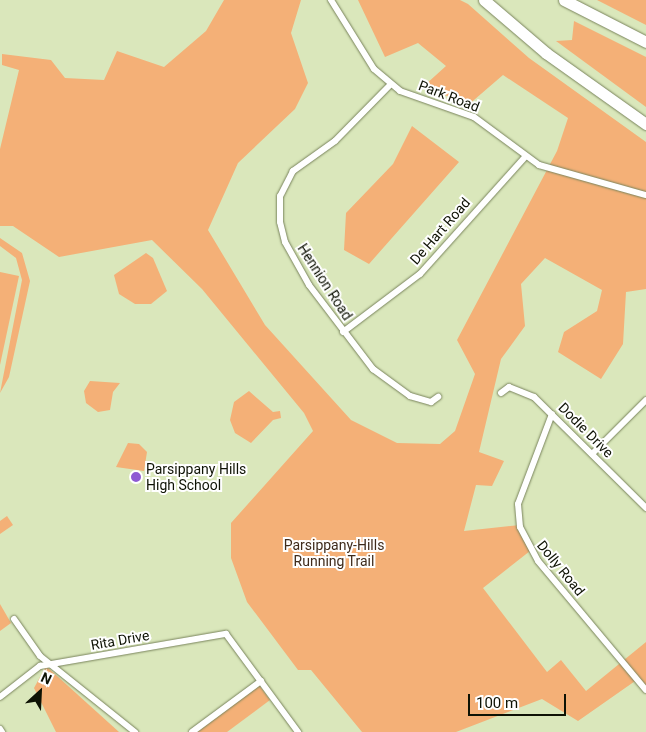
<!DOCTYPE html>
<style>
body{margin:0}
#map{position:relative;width:646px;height:732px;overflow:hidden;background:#dae7bb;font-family:Roboto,sans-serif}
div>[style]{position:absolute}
.green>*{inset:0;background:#f4b077}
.roads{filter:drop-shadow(0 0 1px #79845c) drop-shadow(0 0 1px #79845c)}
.minor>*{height:6px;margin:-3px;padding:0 3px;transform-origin:3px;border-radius:3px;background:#fff}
.motorway>*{height:11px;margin:-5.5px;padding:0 5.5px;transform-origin:5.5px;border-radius:5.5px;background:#fff}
.dots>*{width:14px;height:14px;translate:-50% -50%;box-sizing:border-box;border:2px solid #fff;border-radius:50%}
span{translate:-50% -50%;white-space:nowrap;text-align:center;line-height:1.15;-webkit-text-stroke:4px #fff;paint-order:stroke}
.street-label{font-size:14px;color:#0e1204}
.poi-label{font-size:14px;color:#0e1204}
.left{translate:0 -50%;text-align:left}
.park-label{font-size:14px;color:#3f2b1b}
.north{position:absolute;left:15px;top:667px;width:50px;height:50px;-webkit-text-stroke:4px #fff;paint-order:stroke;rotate:25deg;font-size:14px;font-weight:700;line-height:20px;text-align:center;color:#0e1204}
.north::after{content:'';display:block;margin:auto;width:18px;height:22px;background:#0e1204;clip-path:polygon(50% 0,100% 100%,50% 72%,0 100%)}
.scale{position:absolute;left:468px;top:694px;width:98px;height:22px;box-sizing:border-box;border:2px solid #0e1204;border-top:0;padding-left:6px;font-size:15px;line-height:18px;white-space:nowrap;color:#0e1204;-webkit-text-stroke:4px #fff;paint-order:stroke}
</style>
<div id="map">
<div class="green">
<div style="clip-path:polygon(224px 0,301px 0,291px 33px,308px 83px,295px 109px,238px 163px,208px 230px,265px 325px,351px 420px,397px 443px,440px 444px,455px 431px,475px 374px,457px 340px,557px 151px,568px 118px,503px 75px,467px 106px,425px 85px,446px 66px,418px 43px,385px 57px,358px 0,460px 0,468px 4px,529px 58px,646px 142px,646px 289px,626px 292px,623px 344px,601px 379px,558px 352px,564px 332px,597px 311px,602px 290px,545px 258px,521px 284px,525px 326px,501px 359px,479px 452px,504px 461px,492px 486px,476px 485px,464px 531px,520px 525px,530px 551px,483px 588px,547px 672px,561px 660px,586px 691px,646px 642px,646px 689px,638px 679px,578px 721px,542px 699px,456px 732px,362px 732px,311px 670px,298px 670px,247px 602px,231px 558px,231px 523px,313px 431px,304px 413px,202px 289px,152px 240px,59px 257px,13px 226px,0 226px,0 149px,19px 70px,2px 65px,2px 54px,51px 60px,65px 78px,104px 80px,117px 51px,164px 67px,206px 31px)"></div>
<div style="clip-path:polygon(597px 0,646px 0,646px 25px)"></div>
<div style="clip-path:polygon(574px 21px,646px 57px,646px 107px,556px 41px,572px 40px)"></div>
<div style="clip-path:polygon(412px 126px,459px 162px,369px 264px,344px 250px,346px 213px,393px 164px)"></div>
<div style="clip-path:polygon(0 238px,22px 253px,30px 281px,9px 377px,0 393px,22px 280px,16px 258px,0 246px)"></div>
<div style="clip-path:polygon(146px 253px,153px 258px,167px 291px,151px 304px,135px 304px,119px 294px,114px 275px)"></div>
<div style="clip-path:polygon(0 272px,19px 276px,0 365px)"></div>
<div style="clip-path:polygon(90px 381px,120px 383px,113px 392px,110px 410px,98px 412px,86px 403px,84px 391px)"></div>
<div style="clip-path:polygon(249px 391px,273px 412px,280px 411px,281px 418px,273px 420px,251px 443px,235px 433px,230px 420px,234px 402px)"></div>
<div style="clip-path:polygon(128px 443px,139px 444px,147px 452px,144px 471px,116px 467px)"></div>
<div style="clip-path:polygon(7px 516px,13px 525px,0 534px,0 521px)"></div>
<div style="clip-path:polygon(0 604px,11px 623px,0 631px)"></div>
<div style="clip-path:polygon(46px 666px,119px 732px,56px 732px,34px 688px)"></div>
<div style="clip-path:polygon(259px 685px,270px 700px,227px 732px,197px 732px)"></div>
</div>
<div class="roads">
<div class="minor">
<div style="left:331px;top:0;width:81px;rotate:58.1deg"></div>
<div style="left:374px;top:69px;width:34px;rotate:40deg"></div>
<div style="left:400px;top:91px;width:78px;rotate:19.4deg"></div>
<div style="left:474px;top:117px;width:81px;rotate:36.4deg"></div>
<div style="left:539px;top:165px;width:111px;rotate:15.7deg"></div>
<div style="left:390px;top:85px;width:78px;rotate:134.5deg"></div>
<div style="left:335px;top:141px;width:52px;rotate:144.5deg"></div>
<div style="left:293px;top:171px;width:28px;rotate:117deg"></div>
<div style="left:280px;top:196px;width:26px;rotate:90deg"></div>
<div style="left:280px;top:222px;width:21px;rotate:76deg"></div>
<div style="left:285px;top:242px;width:49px;rotate:60.8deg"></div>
<div style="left:309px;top:285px;width:106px;rotate:52.7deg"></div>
<div style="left:373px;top:369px;width:46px;rotate:36.1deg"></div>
<div style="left:410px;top:396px;width:22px;rotate:16deg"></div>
<div style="left:431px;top:402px;width:9px;rotate:-36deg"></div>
<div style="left:343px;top:332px;width:96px;rotate:-37deg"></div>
<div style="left:420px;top:274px;width:157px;rotate:-48.1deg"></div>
<div style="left:501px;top:393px;width:10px;rotate:-37deg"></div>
<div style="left:509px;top:387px;width:27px;rotate:22deg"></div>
<div style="left:534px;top:397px;width:158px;rotate:44.7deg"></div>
<div style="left:552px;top:414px;width:96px;rotate:110.7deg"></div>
<div style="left:518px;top:504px;width:23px;rotate:85deg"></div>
<div style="left:520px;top:527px;width:38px;rotate:62deg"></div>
<div style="left:538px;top:561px;width:168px;rotate:50.1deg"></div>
<div style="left:592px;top:454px;width:76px;rotate:-45deg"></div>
<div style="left:14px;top:619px;width:45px;rotate:54.9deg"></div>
<div style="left:40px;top:656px;width:122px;rotate:38.7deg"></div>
<div style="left:0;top:697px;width:51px;rotate:-37.8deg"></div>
<div style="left:40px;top:666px;width:189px;rotate:-9.8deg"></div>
<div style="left:226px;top:634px;width:122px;rotate:53.7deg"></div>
<div style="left:0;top:729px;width:4px;rotate:56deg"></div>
<div style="left:192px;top:732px;width:86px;rotate:-36.5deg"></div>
</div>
<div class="motorway">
<div style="left:484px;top:0;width:82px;rotate:40.5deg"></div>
<div style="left:546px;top:53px;width:123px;rotate:35.4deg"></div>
<div style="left:564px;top:0;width:92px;rotate:27.1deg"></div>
</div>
</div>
<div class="dots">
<div style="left:136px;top:477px;background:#8e5ad3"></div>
</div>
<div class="street-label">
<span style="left:449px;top:96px;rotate:21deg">Park Road</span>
<span style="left:440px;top:231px;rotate:-49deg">De Hart Road</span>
<span style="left:325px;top:282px;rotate:57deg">Hennion Road</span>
<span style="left:586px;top:430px;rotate:45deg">Dodie Drive</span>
<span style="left:561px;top:568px;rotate:51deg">Dolly Road</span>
<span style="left:120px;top:640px;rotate:-10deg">Rita Drive</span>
</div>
<div class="poi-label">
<span class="left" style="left:146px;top:477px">Parsippany Hills<br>High School</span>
</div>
<div class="park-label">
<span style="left:334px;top:553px">Parsippany-Hills<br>Running Trail</span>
</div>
<div class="north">N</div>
<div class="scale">100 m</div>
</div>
